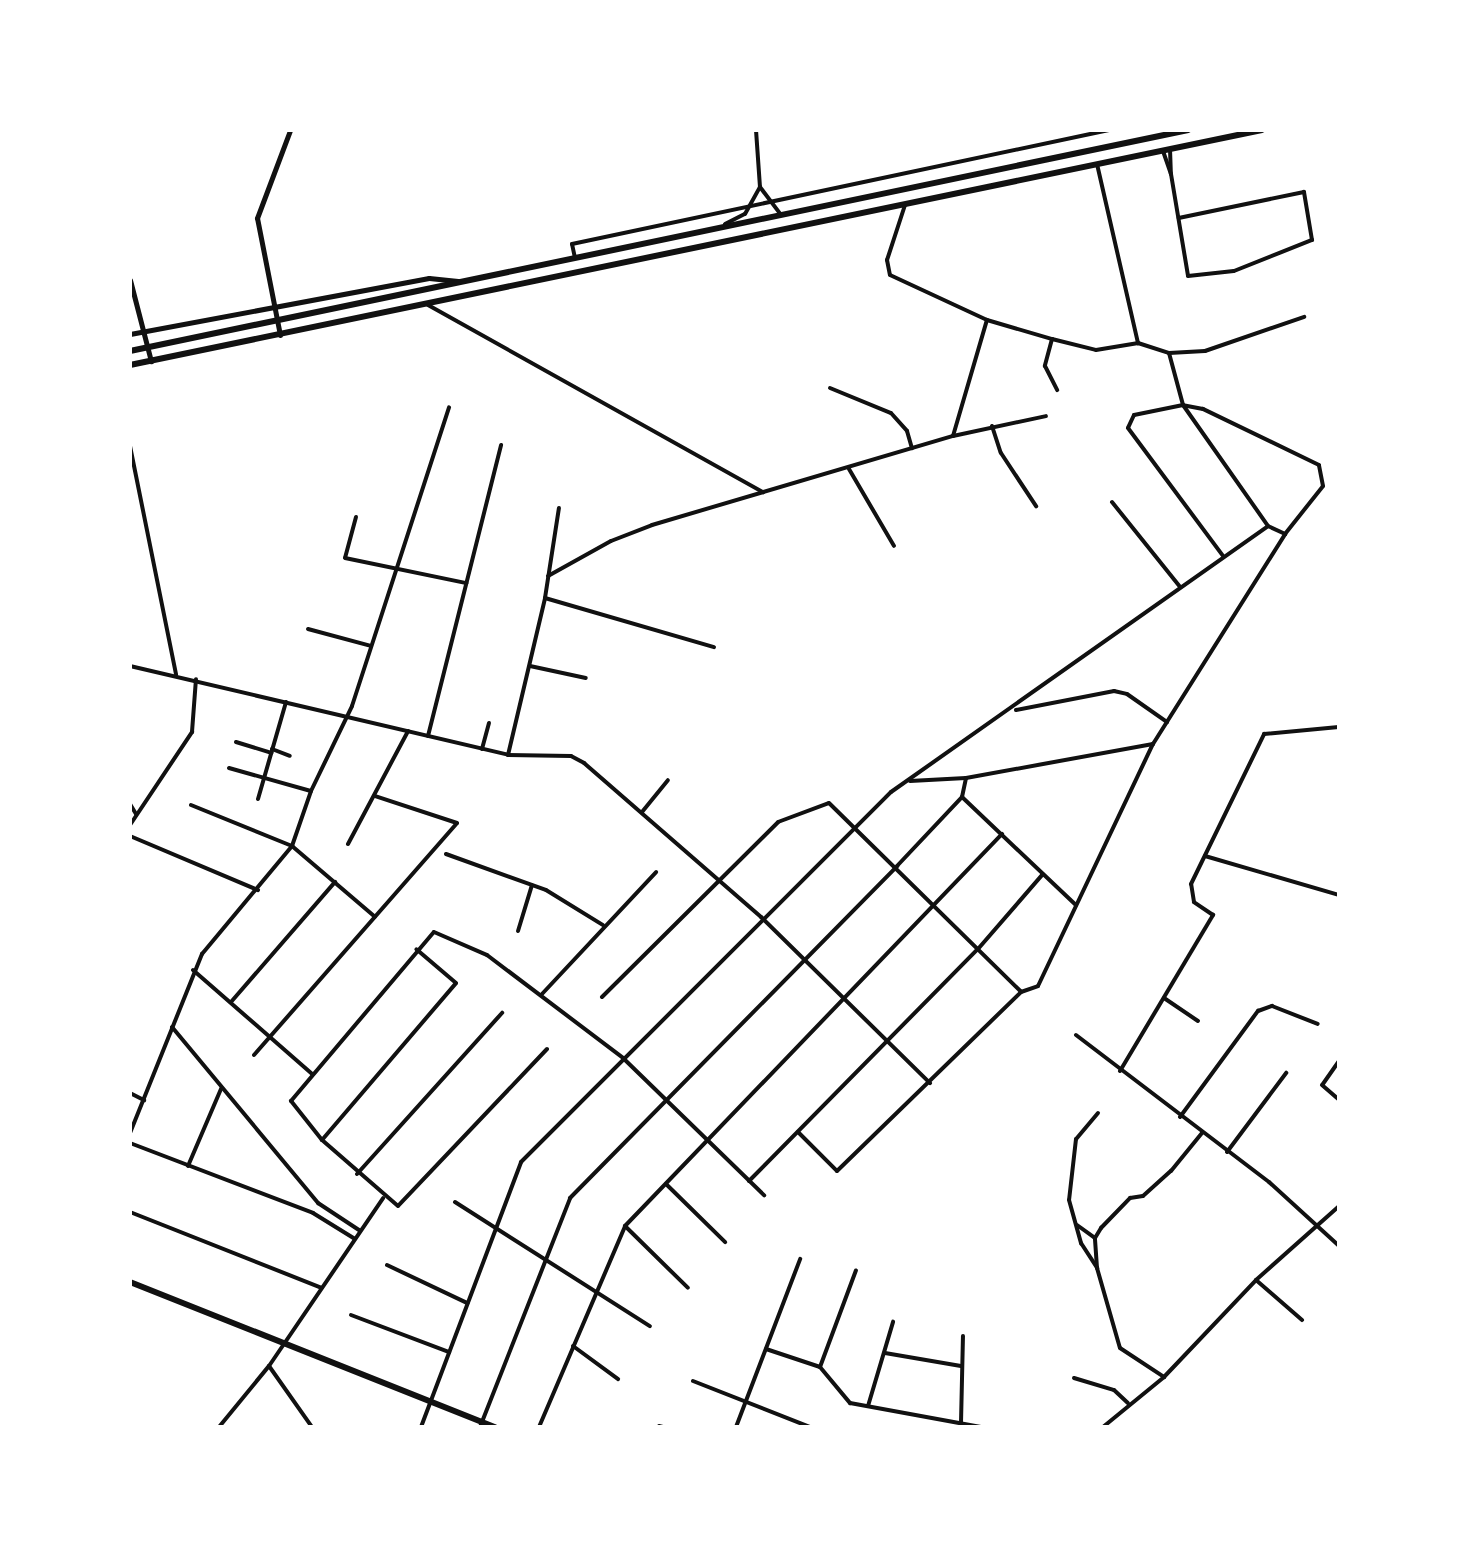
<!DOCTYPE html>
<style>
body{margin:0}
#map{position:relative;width:1469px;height:1557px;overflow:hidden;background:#fff;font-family:Quicksand,sans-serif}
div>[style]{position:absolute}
.minor>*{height:4px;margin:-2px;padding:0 2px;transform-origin:2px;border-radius:2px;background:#111}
.tertiary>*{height:5px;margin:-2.5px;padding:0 2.5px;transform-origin:2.5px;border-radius:2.5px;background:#111}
.secondary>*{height:6px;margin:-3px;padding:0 3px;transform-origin:3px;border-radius:3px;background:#111}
.primary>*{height:6px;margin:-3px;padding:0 3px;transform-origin:3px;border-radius:3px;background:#111}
span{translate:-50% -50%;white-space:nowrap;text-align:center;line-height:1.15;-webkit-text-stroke:6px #fff;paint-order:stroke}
.frame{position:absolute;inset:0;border:132px solid #fff;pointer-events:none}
</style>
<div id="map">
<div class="minor">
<div style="left:756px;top:130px;width:57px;rotate:86deg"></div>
<div style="left:760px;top:187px;width:34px;rotate:53deg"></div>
<div style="left:1170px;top:149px;width:25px;rotate:88deg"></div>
<div style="left:1171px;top:174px;width:103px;rotate:80.5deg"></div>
<div style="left:1188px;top:276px;width:46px;rotate:-6.2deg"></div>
<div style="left:1234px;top:271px;width:84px;rotate:-21.7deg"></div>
<div style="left:1312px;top:240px;width:49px;rotate:-99.5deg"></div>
<div style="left:1304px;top:192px;width:128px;rotate:168.3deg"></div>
<div style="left:1163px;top:151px;width:24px;rotate:71deg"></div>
<div style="left:1097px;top:164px;width:184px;rotate:77.1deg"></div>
<div style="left:905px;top:205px;width:58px;rotate:108.1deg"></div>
<div style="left:887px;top:260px;width:15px;rotate:79deg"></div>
<div style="left:890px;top:275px;width:107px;rotate:24.9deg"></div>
<div style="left:987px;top:320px;width:68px;rotate:16.3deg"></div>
<div style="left:1052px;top:339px;width:45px;rotate:14deg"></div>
<div style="left:1096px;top:350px;width:43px;rotate:-9.5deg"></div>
<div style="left:725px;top:224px;width:22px;rotate:-27deg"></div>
<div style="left:745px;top:214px;width:31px;rotate:-61deg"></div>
<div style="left:575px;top:258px;width:14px;rotate:-102deg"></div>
<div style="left:572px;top:244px;width:549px;rotate:-11.99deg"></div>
<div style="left:428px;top:305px;width:384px;rotate:29.2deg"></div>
<div style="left:1052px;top:339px;width:28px;rotate:105deg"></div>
<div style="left:1045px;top:366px;width:27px;rotate:63deg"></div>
<div style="left:1138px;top:343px;width:33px;rotate:18deg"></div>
<div style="left:1169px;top:353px;width:36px;rotate:-3deg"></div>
<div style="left:1205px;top:351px;width:105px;rotate:-19deg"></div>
<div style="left:1169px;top:353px;width:54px;rotate:74.9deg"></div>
<div style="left:1183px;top:405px;width:148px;rotate:54.9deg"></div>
<div style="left:1268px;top:526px;width:19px;rotate:25deg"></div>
<div style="left:830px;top:388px;width:66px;rotate:22.3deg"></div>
<div style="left:891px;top:413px;width:24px;rotate:48deg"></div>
<div style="left:907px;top:431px;width:18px;rotate:74deg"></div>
<div style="left:992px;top:426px;width:28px;rotate:72deg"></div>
<div style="left:1001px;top:453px;width:64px;rotate:56.6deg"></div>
<div style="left:953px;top:436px;width:121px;rotate:-73.7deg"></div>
<div style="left:130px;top:446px;width:233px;rotate:78.6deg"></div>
<div style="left:849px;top:469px;width:89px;rotate:59.7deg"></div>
<div style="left:1112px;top:502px;width:109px;rotate:51.3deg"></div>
<div style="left:356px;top:517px;width:42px;rotate:105deg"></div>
<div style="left:345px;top:558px;width:124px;rotate:11.7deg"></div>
<div style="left:548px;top:576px;width:72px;rotate:-29.1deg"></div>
<div style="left:611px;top:541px;width:44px;rotate:-21.3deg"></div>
<div style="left:652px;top:525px;width:314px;rotate:-16.5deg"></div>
<div style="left:953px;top:436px;width:95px;rotate:-12.1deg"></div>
<div style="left:545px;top:598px;width:176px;rotate:16.2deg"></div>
<div style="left:308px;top:629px;width:65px;rotate:15.1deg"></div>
<div style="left:130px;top:666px;width:388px;rotate:13.2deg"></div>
<div style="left:508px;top:755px;width:63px;rotate:0.9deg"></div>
<div style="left:571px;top:756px;width:15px;rotate:28deg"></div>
<div style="left:584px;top:763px;width:235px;rotate:41deg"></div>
<div style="left:761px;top:917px;width:237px;rotate:44.5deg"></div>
<div style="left:530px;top:666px;width:57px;rotate:12.1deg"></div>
<div style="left:1016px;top:710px;width:100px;rotate:-11deg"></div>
<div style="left:1114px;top:691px;width:13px;rotate:13deg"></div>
<div style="left:1127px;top:694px;width:49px;rotate:35deg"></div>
<div style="left:428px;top:736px;width:300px;rotate:-75.9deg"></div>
<div style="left:236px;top:742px;width:37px;rotate:17deg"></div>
<div style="left:272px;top:749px;width:19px;rotate:21deg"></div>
<div style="left:482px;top:749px;width:27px;rotate:-75deg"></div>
<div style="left:508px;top:755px;width:161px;rotate:-76.7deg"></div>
<div style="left:545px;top:598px;width:91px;rotate:-81.2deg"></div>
<div style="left:229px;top:768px;width:85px;rotate:15.7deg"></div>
<div style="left:910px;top:781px;width:56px;rotate:-3.1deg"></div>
<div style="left:966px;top:778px;width:190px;rotate:-10.3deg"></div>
<div style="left:962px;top:797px;width:157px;rotate:43.5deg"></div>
<div style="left:258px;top:799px;width:101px;rotate:-73.9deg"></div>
<div style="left:130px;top:804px;width:12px;rotate:59deg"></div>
<div style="left:191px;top:805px;width:109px;rotate:22.1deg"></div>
<div style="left:292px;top:846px;width:109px;rotate:40.5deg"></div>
<div style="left:642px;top:812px;width:41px;rotate:-50.9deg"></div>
<div style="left:130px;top:825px;width:112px;rotate:-56.3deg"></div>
<div style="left:192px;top:732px;width:53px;rotate:-85.7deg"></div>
<div style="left:130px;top:836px;width:139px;rotate:22.9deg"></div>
<div style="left:348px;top:844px;width:128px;rotate:-62deg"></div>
<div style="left:446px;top:854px;width:106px;rotate:19.8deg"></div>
<div style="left:546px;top:890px;width:67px;rotate:31.6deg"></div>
<div style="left:1205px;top:856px;width:140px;rotate:16.2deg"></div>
<div style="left:518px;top:931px;width:48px;rotate:-73.1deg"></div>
<div style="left:193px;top:970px;width:157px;rotate:41.1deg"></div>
<div style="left:542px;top:994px;width:167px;rotate:-46.9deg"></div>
<div style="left:602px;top:997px;width:248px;rotate:-44.8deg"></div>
<div style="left:778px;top:822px;width:54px;rotate:-20.4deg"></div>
<div style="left:829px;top:803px;width:269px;rotate:44.5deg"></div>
<div style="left:1164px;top:998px;width:41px;rotate:34.1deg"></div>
<div style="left:231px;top:1002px;width:159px;rotate:-49.1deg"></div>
<div style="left:172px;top:1027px;width:229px;rotate:50.3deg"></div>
<div style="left:318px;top:1203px;width:49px;rotate:33.4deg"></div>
<div style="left:1076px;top:1035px;width:243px;rotate:37.3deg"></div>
<div style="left:1269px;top:1182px;width:95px;rotate:42.4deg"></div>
<div style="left:547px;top:1049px;width:216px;rotate:133.5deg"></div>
<div style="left:398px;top:1206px;width:101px;rotate:-139deg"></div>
<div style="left:322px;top:1140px;width:50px;rotate:-128.5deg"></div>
<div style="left:291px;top:1101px;width:221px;rotate:-49.8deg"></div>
<div style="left:434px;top:932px;width:58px;rotate:23.5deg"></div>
<div style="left:487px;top:955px;width:171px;rotate:37.1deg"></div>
<div style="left:623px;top:1058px;width:197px;rotate:44.2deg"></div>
<div style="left:254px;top:1055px;width:308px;rotate:-48.8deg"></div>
<div style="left:457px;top:823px;width:86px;rotate:-161.8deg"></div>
<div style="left:1339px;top:1061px;width:29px;rotate:125deg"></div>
<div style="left:1322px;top:1085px;width:23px;rotate:41deg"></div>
<div style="left:1120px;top:1071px;width:182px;rotate:-59.2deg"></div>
<div style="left:1213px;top:915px;width:23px;rotate:-146deg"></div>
<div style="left:1194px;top:902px;width:18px;rotate:-99deg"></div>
<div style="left:1191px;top:884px;width:167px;rotate:-64deg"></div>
<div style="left:1264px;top:734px;width:75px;rotate:-5.3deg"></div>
<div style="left:130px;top:1093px;width:16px;rotate:27deg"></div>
<div style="left:1098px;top:1113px;width:34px;rotate:130deg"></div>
<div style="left:1076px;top:1139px;width:61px;rotate:96.5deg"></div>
<div style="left:1069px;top:1200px;width:45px;rotate:74.4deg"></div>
<div style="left:1081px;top:1243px;width:30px;rotate:57deg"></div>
<div style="left:1097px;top:1268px;width:83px;rotate:74deg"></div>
<div style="left:1120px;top:1348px;width:53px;rotate:33.4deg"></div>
<div style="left:1180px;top:1117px;width:132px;rotate:-53.7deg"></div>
<div style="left:1258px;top:1011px;width:15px;rotate:-20deg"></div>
<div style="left:1272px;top:1006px;width:49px;rotate:21.4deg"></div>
<div style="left:798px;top:1132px;width:55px;rotate:45deg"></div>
<div style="left:837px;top:1171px;width:257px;rotate:-44.2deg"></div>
<div style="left:1021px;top:992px;width:18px;rotate:-19deg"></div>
<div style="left:1038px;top:986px;width:268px;rotate:-64.6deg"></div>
<div style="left:1153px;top:744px;width:248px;rotate:-57.8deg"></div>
<div style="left:1285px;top:534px;width:61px;rotate:-51.6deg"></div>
<div style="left:1323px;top:486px;width:21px;rotate:-101deg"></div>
<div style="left:1319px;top:465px;width:129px;rotate:-154.2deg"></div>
<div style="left:1203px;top:409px;width:20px;rotate:-169deg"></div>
<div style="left:1183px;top:405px;width:50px;rotate:168.5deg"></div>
<div style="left:1134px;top:415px;width:14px;rotate:115deg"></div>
<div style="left:1128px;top:428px;width:159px;rotate:53.4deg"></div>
<div style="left:130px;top:1133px;width:193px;rotate:-68.1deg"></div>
<div style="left:202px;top:954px;width:141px;rotate:-50.2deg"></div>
<div style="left:292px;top:846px;width:58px;rotate:-70.9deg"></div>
<div style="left:311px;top:791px;width:94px;rotate:-64.2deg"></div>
<div style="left:352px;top:706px;width:314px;rotate:-72deg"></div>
<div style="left:322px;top:1140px;width:206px;rotate:-49.5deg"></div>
<div style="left:456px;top:983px;width:52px;rotate:-139.6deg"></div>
<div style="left:130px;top:1143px;width:196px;rotate:20.9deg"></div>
<div style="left:313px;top:1213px;width:49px;rotate:31.8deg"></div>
<div style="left:1227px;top:1152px;width:99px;rotate:-53.2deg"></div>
<div style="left:188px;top:1166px;width:84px;rotate:-66.8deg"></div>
<div style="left:357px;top:1174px;width:217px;rotate:-48deg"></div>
<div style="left:749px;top:1181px;width:326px;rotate:-45.4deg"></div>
<div style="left:978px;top:949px;width:99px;rotate:-49.1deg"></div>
<div style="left:666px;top:1184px;width:83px;rotate:44.5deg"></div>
<div style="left:455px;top:1202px;width:231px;rotate:32.5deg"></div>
<div style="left:130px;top:1212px;width:206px;rotate:21.6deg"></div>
<div style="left:1077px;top:1225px;width:22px;rotate:36deg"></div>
<div style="left:625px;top:1226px;width:88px;rotate:44.5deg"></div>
<div style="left:387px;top:1265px;width:89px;rotate:25.4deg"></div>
<div style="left:1097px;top:1268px;width:30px;rotate:-94deg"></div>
<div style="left:1095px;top:1238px;width:12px;rotate:-59deg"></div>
<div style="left:1101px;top:1228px;width:42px;rotate:-46deg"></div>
<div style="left:1130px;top:1198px;width:13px;rotate:-9deg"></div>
<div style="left:1143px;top:1196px;width:38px;rotate:-42deg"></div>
<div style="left:1171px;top:1171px;width:49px;rotate:-50.8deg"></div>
<div style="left:1256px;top:1280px;width:61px;rotate:41deg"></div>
<div style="left:351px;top:1315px;width:105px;rotate:20.7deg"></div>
<div style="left:573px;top:1346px;width:56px;rotate:36.3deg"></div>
<div style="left:766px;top:1349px;width:57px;rotate:18.4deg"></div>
<div style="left:820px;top:1367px;width:47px;rotate:50.2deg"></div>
<div style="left:850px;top:1403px;width:133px;rotate:10.4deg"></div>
<div style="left:885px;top:1353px;width:77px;rotate:9.7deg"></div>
<div style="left:269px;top:1366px;width:75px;rotate:54.8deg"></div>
<div style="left:820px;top:1367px;width:103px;rotate:-69.6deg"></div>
<div style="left:1074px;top:1378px;width:42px;rotate:16.7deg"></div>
<div style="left:1114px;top:1390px;width:19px;rotate:43deg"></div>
<div style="left:693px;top:1381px;width:126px;rotate:21.5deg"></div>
<div style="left:868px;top:1406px;width:88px;rotate:-73.4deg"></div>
<div style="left:961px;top:1423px;width:87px;rotate:-88.7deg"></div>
<div style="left:659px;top:1426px;width:4px;rotate:14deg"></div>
<div style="left:219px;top:1427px;width:79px;rotate:-50.7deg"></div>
<div style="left:269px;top:1366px;width:203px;rotate:-55.8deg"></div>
<div style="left:421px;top:1427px;width:283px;rotate:-69.3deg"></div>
<div style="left:521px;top:1162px;width:523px;rotate:-45deg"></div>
<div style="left:891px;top:792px;width:461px;rotate:-35.2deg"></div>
<div style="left:480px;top:1427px;width:246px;rotate:-68.5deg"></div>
<div style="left:570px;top:1198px;width:466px;rotate:-45.4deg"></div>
<div style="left:897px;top:866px;width:95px;rotate:-46.7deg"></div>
<div style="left:962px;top:797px;width:19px;rotate:-78deg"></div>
<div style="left:539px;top:1427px;width:219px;rotate:-66.8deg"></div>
<div style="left:625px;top:1226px;width:544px;rotate:-46.12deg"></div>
<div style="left:736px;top:1427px;width:180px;rotate:-69.1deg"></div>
<div style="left:1103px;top:1427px;width:79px;rotate:-39.3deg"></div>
<div style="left:1164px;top:1377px;width:134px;rotate:-46.5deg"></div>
<div style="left:1256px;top:1280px;width:111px;rotate:-41.7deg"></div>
</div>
<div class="tertiary">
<div style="left:130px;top:280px;width:84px;rotate:75.5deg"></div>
<div style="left:130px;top:334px;width:304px;rotate:-10.6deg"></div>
<div style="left:429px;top:278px;width:29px;rotate:6deg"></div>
<div style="left:280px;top:335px;width:119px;rotate:-101.1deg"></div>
<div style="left:257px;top:218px;width:94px;rotate:-69.4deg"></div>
</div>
<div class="secondary">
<div style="left:130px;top:1282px;width:393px;rotate:21.7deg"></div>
</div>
<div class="primary">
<div style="left:130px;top:351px;width:1081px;rotate:-11.8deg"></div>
<div style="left:130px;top:365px;width:1156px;rotate:-11.73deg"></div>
</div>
<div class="frame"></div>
</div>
